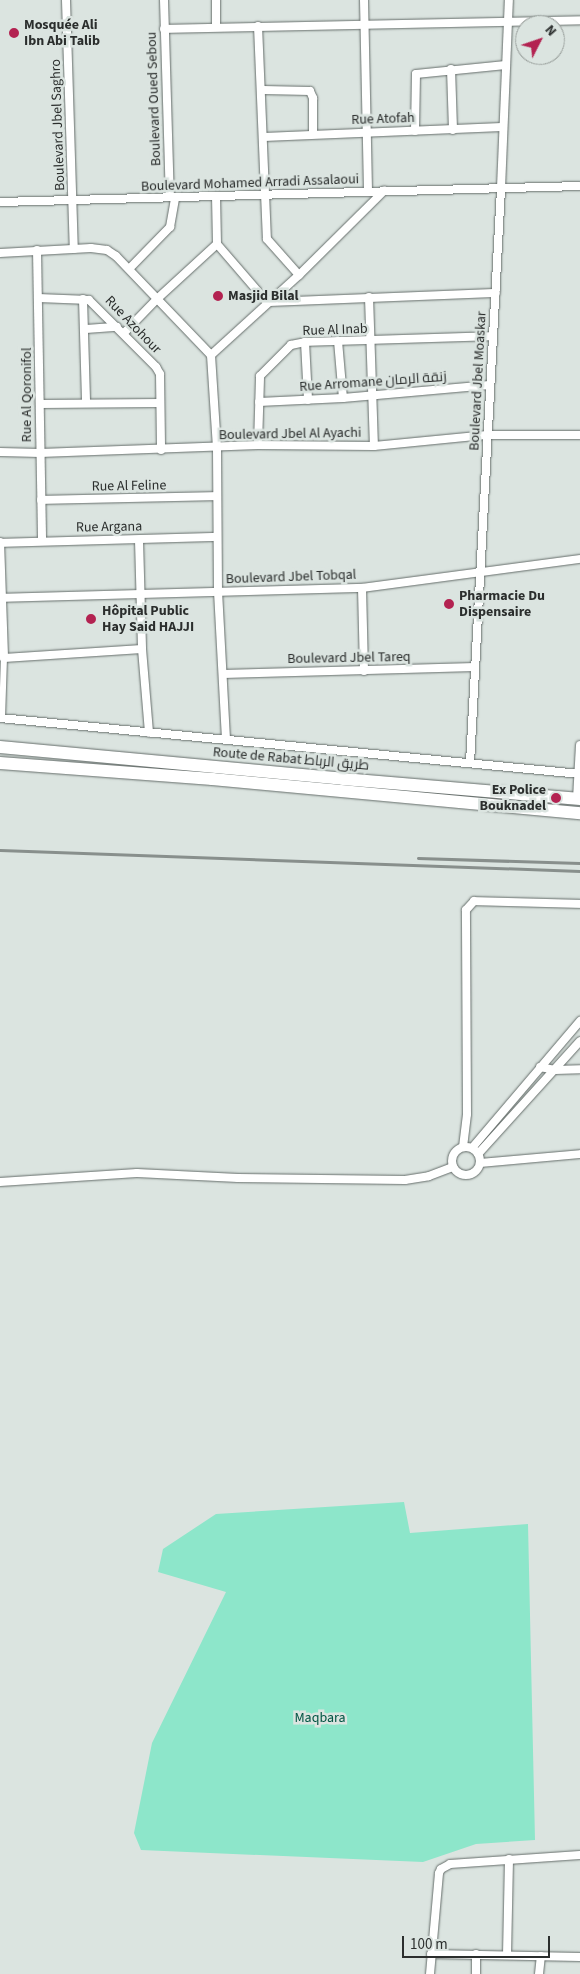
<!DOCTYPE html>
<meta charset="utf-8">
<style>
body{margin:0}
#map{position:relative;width:580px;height:1974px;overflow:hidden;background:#dbe4e0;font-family:"Source Sans 3",Cairo,sans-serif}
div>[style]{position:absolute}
.green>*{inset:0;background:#8de6ca}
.roads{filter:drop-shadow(0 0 1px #656d6a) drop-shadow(0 0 1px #656d6a)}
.pedestrian>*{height:5.5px;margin:-2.75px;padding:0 2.75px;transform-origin:2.75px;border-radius:2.75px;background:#fff}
.minor>*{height:8px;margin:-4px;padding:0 4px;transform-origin:4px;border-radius:4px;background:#fff}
.minor>.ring{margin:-4px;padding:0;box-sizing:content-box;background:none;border:8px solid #fff;border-radius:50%}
.primary>*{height:12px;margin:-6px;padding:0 6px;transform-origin:6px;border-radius:6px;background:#fff}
.rail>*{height:3px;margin:-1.5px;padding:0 1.5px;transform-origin:1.5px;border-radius:1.5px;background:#888f8c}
.dots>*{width:14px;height:14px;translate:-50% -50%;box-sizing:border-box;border:2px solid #dbe4e0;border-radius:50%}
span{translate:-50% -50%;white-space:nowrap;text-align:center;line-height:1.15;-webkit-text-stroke:5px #dbe4e0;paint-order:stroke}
.poi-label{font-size:14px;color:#2b2e2d;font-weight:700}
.left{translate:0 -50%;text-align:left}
.right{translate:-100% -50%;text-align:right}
.street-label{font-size:14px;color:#2b2e2d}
.park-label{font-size:14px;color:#015442}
.north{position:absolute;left:515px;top:15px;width:50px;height:50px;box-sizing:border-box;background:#dbe4e0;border:1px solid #959b98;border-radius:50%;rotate:49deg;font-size:14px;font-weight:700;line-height:20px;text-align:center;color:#2b2e2d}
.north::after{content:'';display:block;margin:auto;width:18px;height:22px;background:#b32251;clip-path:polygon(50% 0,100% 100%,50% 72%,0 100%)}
.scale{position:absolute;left:402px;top:1936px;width:148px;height:22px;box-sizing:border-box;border:2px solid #2b2e2d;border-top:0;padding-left:6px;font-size:15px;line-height:18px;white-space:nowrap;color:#2b2e2d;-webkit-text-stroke:4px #dbe4e0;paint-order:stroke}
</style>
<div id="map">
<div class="green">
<div style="clip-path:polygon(404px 1502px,410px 1533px,528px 1524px,535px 1840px,476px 1844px,423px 1862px,141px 1850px,134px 1833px,152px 1743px,226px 1592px,158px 1572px,163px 1549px,216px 1514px)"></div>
</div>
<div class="roads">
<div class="pedestrian">
<div style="left:2px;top:718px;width:60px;rotate:-88.1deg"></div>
</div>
<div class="minor">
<div style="left:66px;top:0;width:249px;rotate:88.2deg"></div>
<div style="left:164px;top:0;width:197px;rotate:88.3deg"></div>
<div style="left:216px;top:0;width:27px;rotate:90deg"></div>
<div style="left:364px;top:0;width:192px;rotate:88.8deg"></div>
<div style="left:258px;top:26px;width:213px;rotate:87.6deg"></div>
<div style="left:267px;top:239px;width:48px;rotate:48.4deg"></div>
<div style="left:164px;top:29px;width:416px;rotate:-1.2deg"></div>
<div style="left:451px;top:69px;width:61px;rotate:88.1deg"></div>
<div style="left:263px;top:90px;width:47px;rotate:1.2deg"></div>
<div style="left:310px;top:91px;width:8px;rotate:67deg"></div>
<div style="left:313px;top:98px;width:36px;rotate:90deg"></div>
<div style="left:415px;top:131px;width:57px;rotate:-89deg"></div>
<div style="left:416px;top:74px;width:90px;rotate:-5.7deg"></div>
<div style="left:264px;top:137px;width:238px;rotate:-2.4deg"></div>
<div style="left:216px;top:196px;width:48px;rotate:88.8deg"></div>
<div style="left:217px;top:244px;width:77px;rotate:49.2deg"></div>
<div style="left:267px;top:302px;width:229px;rotate:-2.3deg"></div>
<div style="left:0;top:202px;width:580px;rotate:-1.58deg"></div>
<div style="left:37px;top:250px;width:291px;rotate:89deg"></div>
<div style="left:0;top:253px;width:91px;rotate:-3.1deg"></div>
<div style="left:91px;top:248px;width:16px;rotate:7deg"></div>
<div style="left:107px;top:250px;width:11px;rotate:34deg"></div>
<div style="left:116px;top:256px;width:137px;rotate:46.2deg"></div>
<div style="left:129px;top:269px;width:59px;rotate:-45.7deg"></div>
<div style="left:170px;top:227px;width:29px;rotate:-80deg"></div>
<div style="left:369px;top:297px;width:149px;rotate:88.1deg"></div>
<div style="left:38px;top:298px;width:51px;rotate:2.2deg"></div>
<div style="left:89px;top:300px;width:95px;rotate:45deg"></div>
<div style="left:156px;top:367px;width:8px;rotate:60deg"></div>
<div style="left:160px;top:374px;width:76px;rotate:89.2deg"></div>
<div style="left:83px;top:299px;width:104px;rotate:88.3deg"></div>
<div style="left:86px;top:329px;width:31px;rotate:-4deg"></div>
<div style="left:124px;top:333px;width:47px;rotate:-45.9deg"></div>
<div style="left:157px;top:299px;width:81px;rotate:-42.5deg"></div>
<div style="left:338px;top:341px;width:57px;rotate:85deg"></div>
<div style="left:305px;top:342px;width:58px;rotate:87deg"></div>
<div style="left:259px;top:402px;width:84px;rotate:-2.7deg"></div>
<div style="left:343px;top:398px;width:147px;rotate:-5.1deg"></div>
<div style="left:40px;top:404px;width:120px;rotate:-0.5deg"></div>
<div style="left:258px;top:445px;width:69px;rotate:-88.3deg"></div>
<div style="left:260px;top:376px;width:44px;rotate:-45deg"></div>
<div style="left:291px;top:345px;width:14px;rotate:-12deg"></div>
<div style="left:305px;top:342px;width:188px;rotate:-1.8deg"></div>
<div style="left:0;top:452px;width:40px;rotate:1.4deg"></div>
<div style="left:40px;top:453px;width:218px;rotate:-2.1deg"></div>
<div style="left:258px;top:445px;width:116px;rotate:0.5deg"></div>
<div style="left:374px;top:446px;width:114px;rotate:-5.6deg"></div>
<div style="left:487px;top:435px;width:93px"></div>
<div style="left:41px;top:500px;width:176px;rotate:-1.3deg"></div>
<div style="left:139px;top:540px;width:109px;rotate:88.4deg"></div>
<div style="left:142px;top:649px;width:84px;rotate:85.2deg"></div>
<div style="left:0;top:542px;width:116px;rotate:88deg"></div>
<div style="left:4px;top:658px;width:138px;rotate:-3.7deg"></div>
<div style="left:0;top:543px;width:217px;rotate:-1.6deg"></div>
<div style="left:362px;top:588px;width:83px;rotate:88.6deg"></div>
<div style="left:0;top:598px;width:362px;rotate:-1.6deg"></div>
<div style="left:362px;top:588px;width:220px;rotate:-7.6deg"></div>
<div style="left:223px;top:674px;width:252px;rotate:-1.6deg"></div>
<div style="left:0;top:718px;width:583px;rotate:5.51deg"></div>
<div style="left:226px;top:739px;width:147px;rotate:-93.1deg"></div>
<div style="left:218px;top:592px;width:144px;rotate:-90.4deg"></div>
<div style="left:217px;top:448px;width:93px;rotate:-93.7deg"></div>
<div style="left:211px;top:355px;width:119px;rotate:-42.3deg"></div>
<div style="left:299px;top:275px;width:120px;rotate:-44.7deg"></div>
<div style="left:470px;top:763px;width:576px;rotate:-86.91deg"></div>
<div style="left:501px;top:188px;width:188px;rotate:-87.6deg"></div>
<div style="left:577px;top:799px;width:54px;rotate:-86.8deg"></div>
<div style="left:540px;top:1067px;width:15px;rotate:11deg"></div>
<div style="left:555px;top:1070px;width:25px;rotate:-2deg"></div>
<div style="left:463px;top:1147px;width:33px;rotate:-83deg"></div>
<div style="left:467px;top:1114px;width:204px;rotate:-90.3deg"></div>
<div style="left:466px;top:910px;width:12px;rotate:-48deg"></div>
<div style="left:474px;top:901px;width:106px;rotate:1.6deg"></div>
<div class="ring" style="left:452px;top:1147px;width:20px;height:20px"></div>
<div style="left:472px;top:1148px;width:167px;rotate:-49.6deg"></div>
<div style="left:478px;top:1154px;width:152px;rotate:-47.9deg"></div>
<div style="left:480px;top:1163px;width:100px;rotate:-5.1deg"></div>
<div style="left:0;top:1182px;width:137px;rotate:-3.8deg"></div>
<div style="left:137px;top:1173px;width:101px;rotate:2.8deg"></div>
<div style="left:238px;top:1178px;width:167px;rotate:0.7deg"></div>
<div style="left:405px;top:1180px;width:24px;rotate:-9deg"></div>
<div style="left:429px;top:1176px;width:26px;rotate:-21deg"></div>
<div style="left:431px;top:1954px;width:149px;rotate:1.2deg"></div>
<div style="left:476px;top:1954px;width:20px;rotate:90deg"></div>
<div style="left:507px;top:1955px;width:96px;rotate:-88.8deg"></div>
<div style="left:430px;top:1974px;width:101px;rotate:-84.9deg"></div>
<div style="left:439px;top:1873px;width:4px;rotate:-63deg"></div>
<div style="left:441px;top:1869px;width:10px;rotate:-29deg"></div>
<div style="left:450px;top:1864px;width:130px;rotate:-4deg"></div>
<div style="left:539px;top:1974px;width:18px;rotate:-84deg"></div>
</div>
<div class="primary">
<div style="left:0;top:747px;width:344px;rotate:5.3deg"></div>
<div style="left:343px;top:779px;width:238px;rotate:4.8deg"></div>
<div style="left:0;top:763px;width:213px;rotate:4.3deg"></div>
<div style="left:212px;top:779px;width:370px;rotate:5.3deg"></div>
</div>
</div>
<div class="rail">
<div style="left:0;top:850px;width:580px;rotate:2.07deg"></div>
<div style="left:418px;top:858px;width:162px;rotate:1.8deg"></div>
</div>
<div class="dots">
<div style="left:14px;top:33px;background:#b32251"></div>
<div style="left:218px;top:296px;background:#b32251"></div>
<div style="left:449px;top:604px;background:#b32251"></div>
<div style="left:91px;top:619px;background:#b32251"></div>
<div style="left:556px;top:798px;background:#b32251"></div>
</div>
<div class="poi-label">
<span class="left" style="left:24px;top:33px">Mosquée Ali<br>Ibn Abi Talib</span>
<span class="left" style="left:228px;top:296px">Masjid Bilal</span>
<span class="left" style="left:459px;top:604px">Pharmacie Du<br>Dispensaire</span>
<span class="left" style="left:102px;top:619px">Hôpital Public<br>Hay Said HAJJI</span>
<span class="right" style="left:546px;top:798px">Ex Police<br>Bouknadel</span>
</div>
<div class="street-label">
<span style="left:154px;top:99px;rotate:-92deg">Boulevard Oued Sebou</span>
<span style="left:383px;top:119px;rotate:-2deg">Rue Atofah</span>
<span style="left:58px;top:125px;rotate:-92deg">Boulevard Jbel Saghro</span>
<span style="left:250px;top:183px;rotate:-2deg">Boulevard Mohamed Arradi Assalaoui</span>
<span style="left:133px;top:325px;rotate:46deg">Rue Azohour</span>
<span style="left:335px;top:330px;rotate:-2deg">Rue Al Inab</span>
<span style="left:478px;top:381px;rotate:-87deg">Boulevard Jbel Moaskar</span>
<span style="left:373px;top:382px;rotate:-4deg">Rue Arromane زنقة الرمان</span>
<span style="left:27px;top:395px;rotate:-90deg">Rue Al Qoronifol</span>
<span style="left:290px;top:434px;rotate:-1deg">Boulevard Jbel Al Ayachi</span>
<span style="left:129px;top:486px;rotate:-1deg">Rue Al Feline</span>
<span style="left:109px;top:527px;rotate:-1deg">Rue Argana</span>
<span style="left:291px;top:577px;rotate:-2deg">Boulevard Jbel Tobqal</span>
<span style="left:349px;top:658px;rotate:-1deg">Boulevard Jbel Tareq</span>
<span style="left:291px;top:759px;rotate:5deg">Route de Rabat طريق الرباط</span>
</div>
<div class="park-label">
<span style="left:320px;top:1718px">Maqbara</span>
</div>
<div class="north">N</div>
<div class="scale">100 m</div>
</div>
